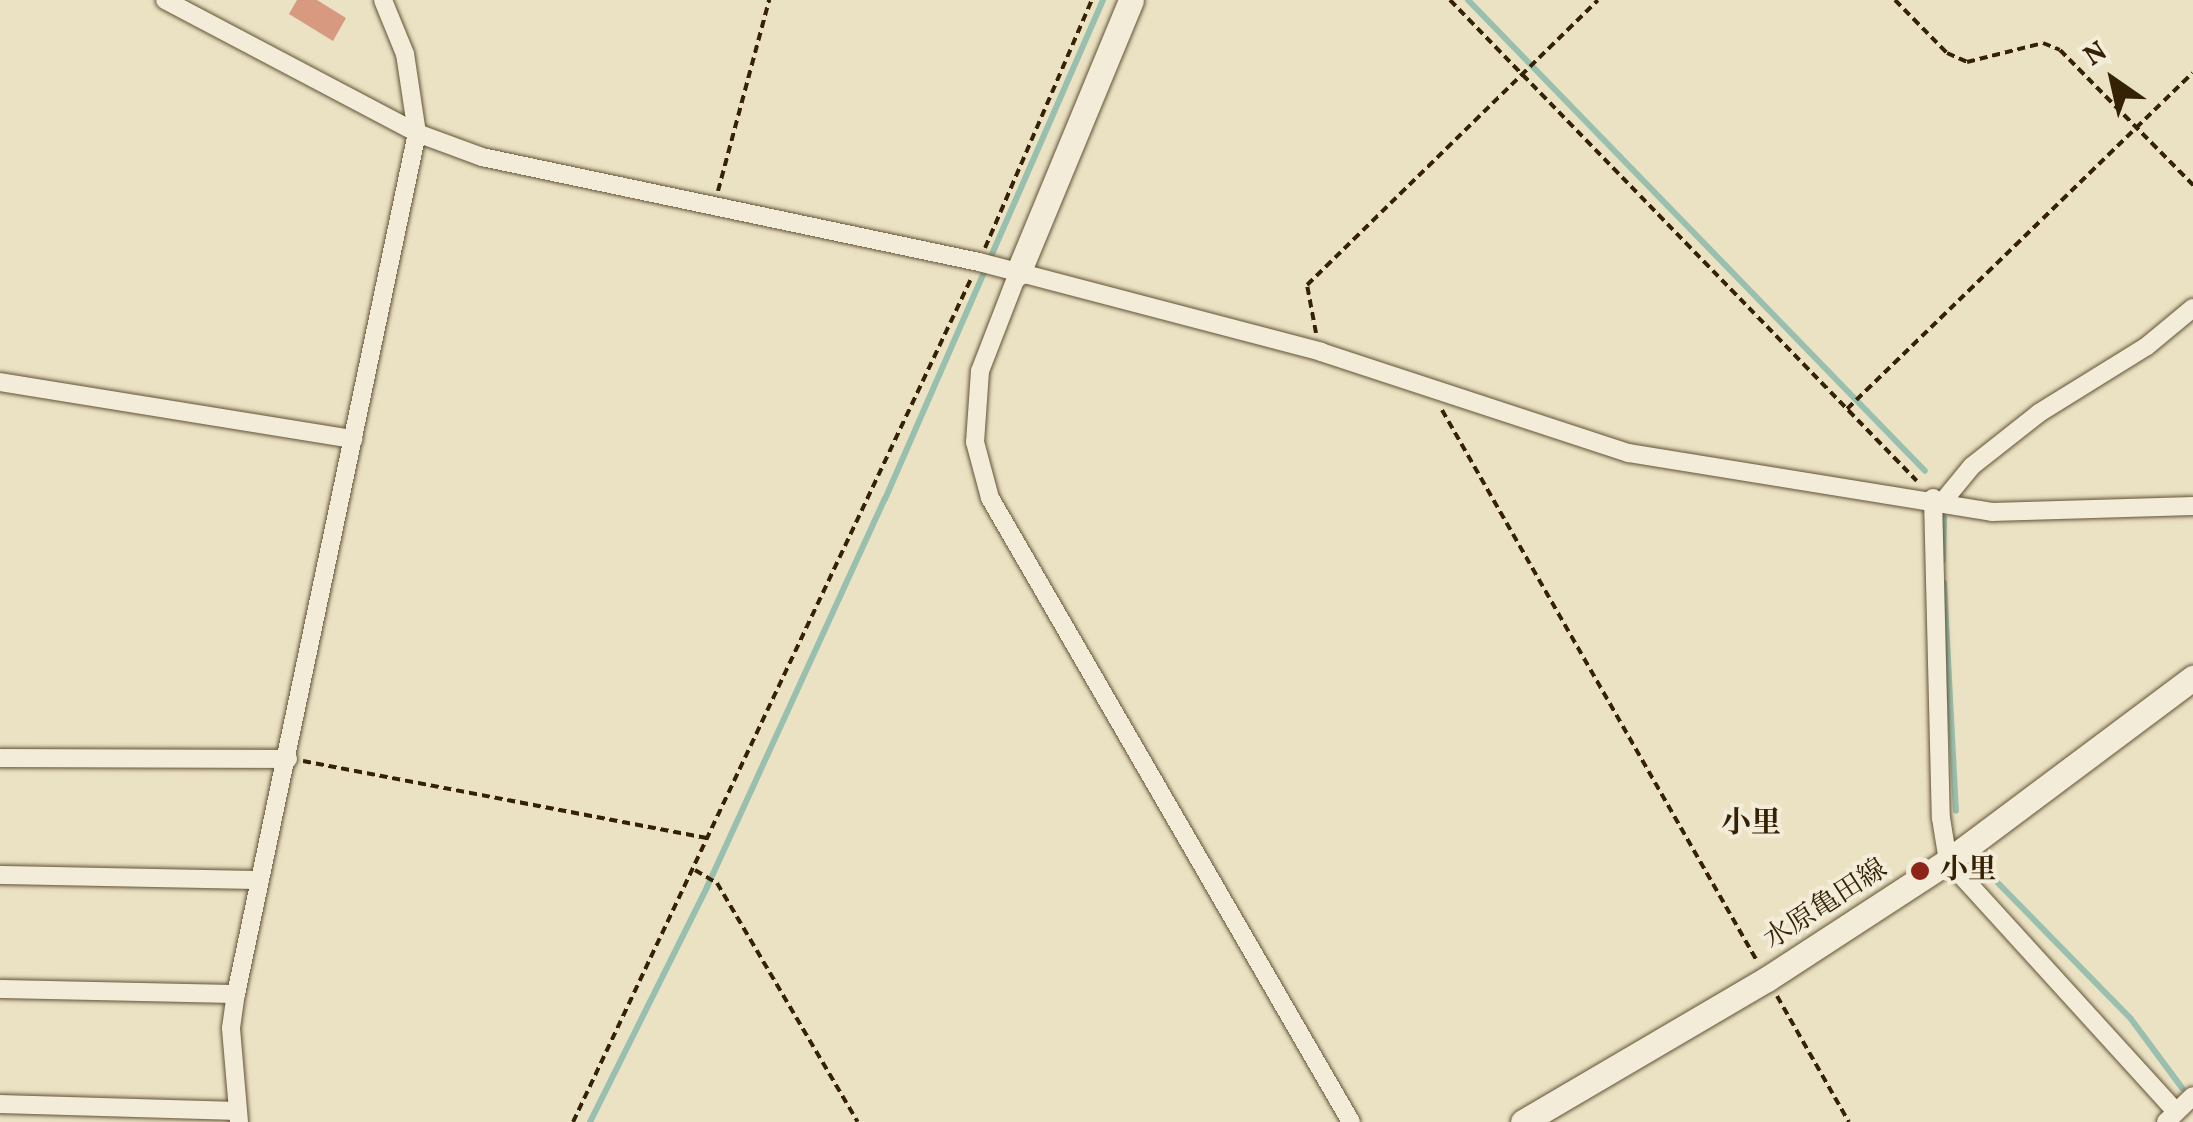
<!DOCTYPE html>
<meta charset="utf-8">
<style>
body{margin:0}
#map{position:relative;width:2193px;height:1122px;overflow:hidden;background:#ebe2c4;font-family:Vollkorn,"Noto Serif JP",serif}
div>[style]{position:absolute}
.stream>*{height:6px;margin:-3px;padding:0 3px;transform-origin:3px;border-radius:3px;background:#99bfae}
.building>*{inset:0;background:#d79a80}
.path>*{height:4px;margin-top:-2px;transform-origin:0;background:repeating-linear-gradient(90deg,#352205 0 8px,transparent 0 13px)}
.roads{filter:drop-shadow(0 0 2px #625235) drop-shadow(0 0 2px #625235)}
.street>*{height:18px;margin:-9px;padding:0 9px;transform-origin:9px;border-radius:9px;background:#f2ecd9}
.secondary>*{height:25px;margin:-12.5px;padding:0 12.5px;transform-origin:12.5px;border-radius:12.5px;background:#f2ecd9}
.dots>*{width:28px;height:28px;translate:-50% -50%;box-sizing:border-box;border:5px solid #f2ecd9;border-radius:50%}
span{translate:-50% -50%;white-space:nowrap;text-align:center;line-height:1.15;-webkit-text-stroke:8px #f2ecd9;paint-order:stroke}
.poi-label{font-size:28px;color:#352205;font-weight:700}
.left{translate:0 -50%;text-align:left}
.street-label{font-size:28px;color:#352205}
.neighbourhood-label{font-size:30px;color:#352205;font-weight:700}
.north{position:absolute;left:2063px;top:30px;width:100px;height:100px;-webkit-text-stroke:8px #f2ecd9;paint-order:stroke;rotate:326deg;font-size:28px;font-weight:700;line-height:40px;text-align:center;color:#352205}
.north::after{content:'';display:block;margin:auto;width:35px;height:45px;background:#352205;clip-path:polygon(50% 0,100% 100%,50% 72%,0 100%)}
</style>
<div id="map">
<div class="stream">
<div style="left:1468px;top:0;width:656px;rotate:45.86deg"></div>
<div style="left:1943px;top:560px;width:42px;rotate:-88.6deg"></div>
<div style="left:1944px;top:583px;width:228px;rotate:87deg"></div>
<div style="left:1998px;top:883px;width:190px;rotate:45.6deg"></div>
<div style="left:2131px;top:1019px;width:86px;rotate:53.5deg"></div>
<div style="left:590px;top:1122px;width:263px;rotate:-63.5deg"></div>
<div style="left:707px;top:887px;width:427px;rotate:-65.4deg"></div>
<div style="left:885px;top:499px;width:545px;rotate:-66.4deg"></div>
</div>
<div class="building">
<div style="clip-path:polygon(297px 0,317px 0,346px 18px,333px 41px,289px 14px)"></div>
</div>
<div class="path">
<div style="left:1450px;top:0;width:670px;rotate:45.85deg"></div>
<div style="left:1895px;top:0;width:74px;rotate:45.5deg"></div>
<div style="left:1947px;top:53px;width:22px;rotate:24deg"></div>
<div style="left:1967px;top:62px;width:78px;rotate:-14deg"></div>
<div style="left:2043px;top:43px;width:18px;rotate:22deg"></div>
<div style="left:2060px;top:50px;width:190px;rotate:45.4deg"></div>
<div style="left:718px;top:191px;width:198px;rotate:-75deg"></div>
<div style="left:985px;top:248px;width:270px;rotate:-66.7deg"></div>
<div style="left:1316px;top:333px;width:49px;rotate:-100.6deg"></div>
<div style="left:1307px;top:285px;width:407px;rotate:-44.4deg"></div>
<div style="left:1847px;top:409px;width:482px;rotate:-44.2deg"></div>
<div style="left:1442px;top:410px;width:635px;rotate:60.24deg"></div>
<div style="left:303px;top:761px;width:415px;rotate:10.8deg"></div>
<div style="left:695px;top:870px;width:26px;rotate:31deg"></div>
<div style="left:717px;top:883px;width:277px;rotate:59.5deg"></div>
<div style="left:1777px;top:996px;width:145px;rotate:60.3deg"></div>
<div style="left:573px;top:1122px;width:932px;rotate:-64.73deg"></div>
</div>
<div class="roads">
<div class="street">
<div style="left:165px;top:0;width:285px;rotate:27.8deg"></div>
<div style="left:417px;top:133px;width:69px;rotate:20.3deg"></div>
<div style="left:482px;top:157px;width:508px;rotate:11.93deg"></div>
<div style="left:979px;top:262px;width:354px;rotate:14.7deg"></div>
<div style="left:1321px;top:352px;width:324px;rotate:18.2deg"></div>
<div style="left:1629px;top:453px;width:368px;rotate:9.2deg"></div>
<div style="left:1992px;top:512px;width:201px;rotate:-1.7deg"></div>
<div style="left:1018px;top:273px;width:105px;rotate:111.2deg"></div>
<div style="left:980px;top:371px;width:71px;rotate:94deg"></div>
<div style="left:975px;top:442px;width:58px;rotate:75deg"></div>
<div style="left:990px;top:498px;width:721px;rotate:59.95deg"></div>
<div style="left:0;top:382px;width:358px;rotate:9.2deg"></div>
<div style="left:1933px;top:498px;width:320px;rotate:88.6deg"></div>
<div style="left:1941px;top:818px;width:44px;rotate:80.8deg"></div>
<div style="left:1948px;top:861px;width:339px;rotate:47.7deg"></div>
<div style="left:1944px;top:500px;width:44px;rotate:-50.5deg"></div>
<div style="left:1972px;top:466px;width:85px;rotate:-38.3deg"></div>
<div style="left:2039px;top:413px;width:127px;rotate:-31.8deg"></div>
<div style="left:2147px;top:346px;width:60px;rotate:-39.6deg"></div>
<div style="left:0;top:758px;width:288px;rotate:0.2deg"></div>
<div style="left:0;top:875px;width:259px;rotate:1.1deg"></div>
<div style="left:0;top:989px;width:236px;rotate:1.2deg"></div>
<div style="left:0;top:1104px;width:238px;rotate:1.7deg"></div>
<div style="left:239px;top:1122px;width:94px;rotate:-94.9deg"></div>
<div style="left:231px;top:1028px;width:34px;rotate:-82deg"></div>
<div style="left:236px;top:994px;width:880px;rotate:-78.13deg"></div>
<div style="left:417px;top:133px;width:80px;rotate:-98.6deg"></div>
<div style="left:405px;top:54px;width:58px;rotate:-112.2deg"></div>
<div style="left:2166px;top:1122px;width:37px;rotate:-44deg"></div>
</div>
<div class="secondary">
<div style="left:1018px;top:273px;width:295px;rotate:-67.5deg"></div>
<div style="left:1523px;top:1122px;width:283px;rotate:-30.4deg"></div>
<div style="left:1767px;top:979px;width:216px;rotate:-33.1deg"></div>
<div style="left:1948px;top:861px;width:306px;rotate:-36.8deg"></div>
</div>
</div>
<div class="dots">
<div style="left:1920px;top:871px;background:#8f2418"></div>
</div>
<div class="poi-label">
<span class="left" style="left:1940px;top:871px">小里</span>
</div>
<div class="street-label">
<span style="left:1826px;top:905px;rotate:-33deg">水原亀田線</span>
</div>
<div class="neighbourhood-label">
<span style="left:1751px;top:824px">小里</span>
</div>
<div class="north">N</div>
</div>
